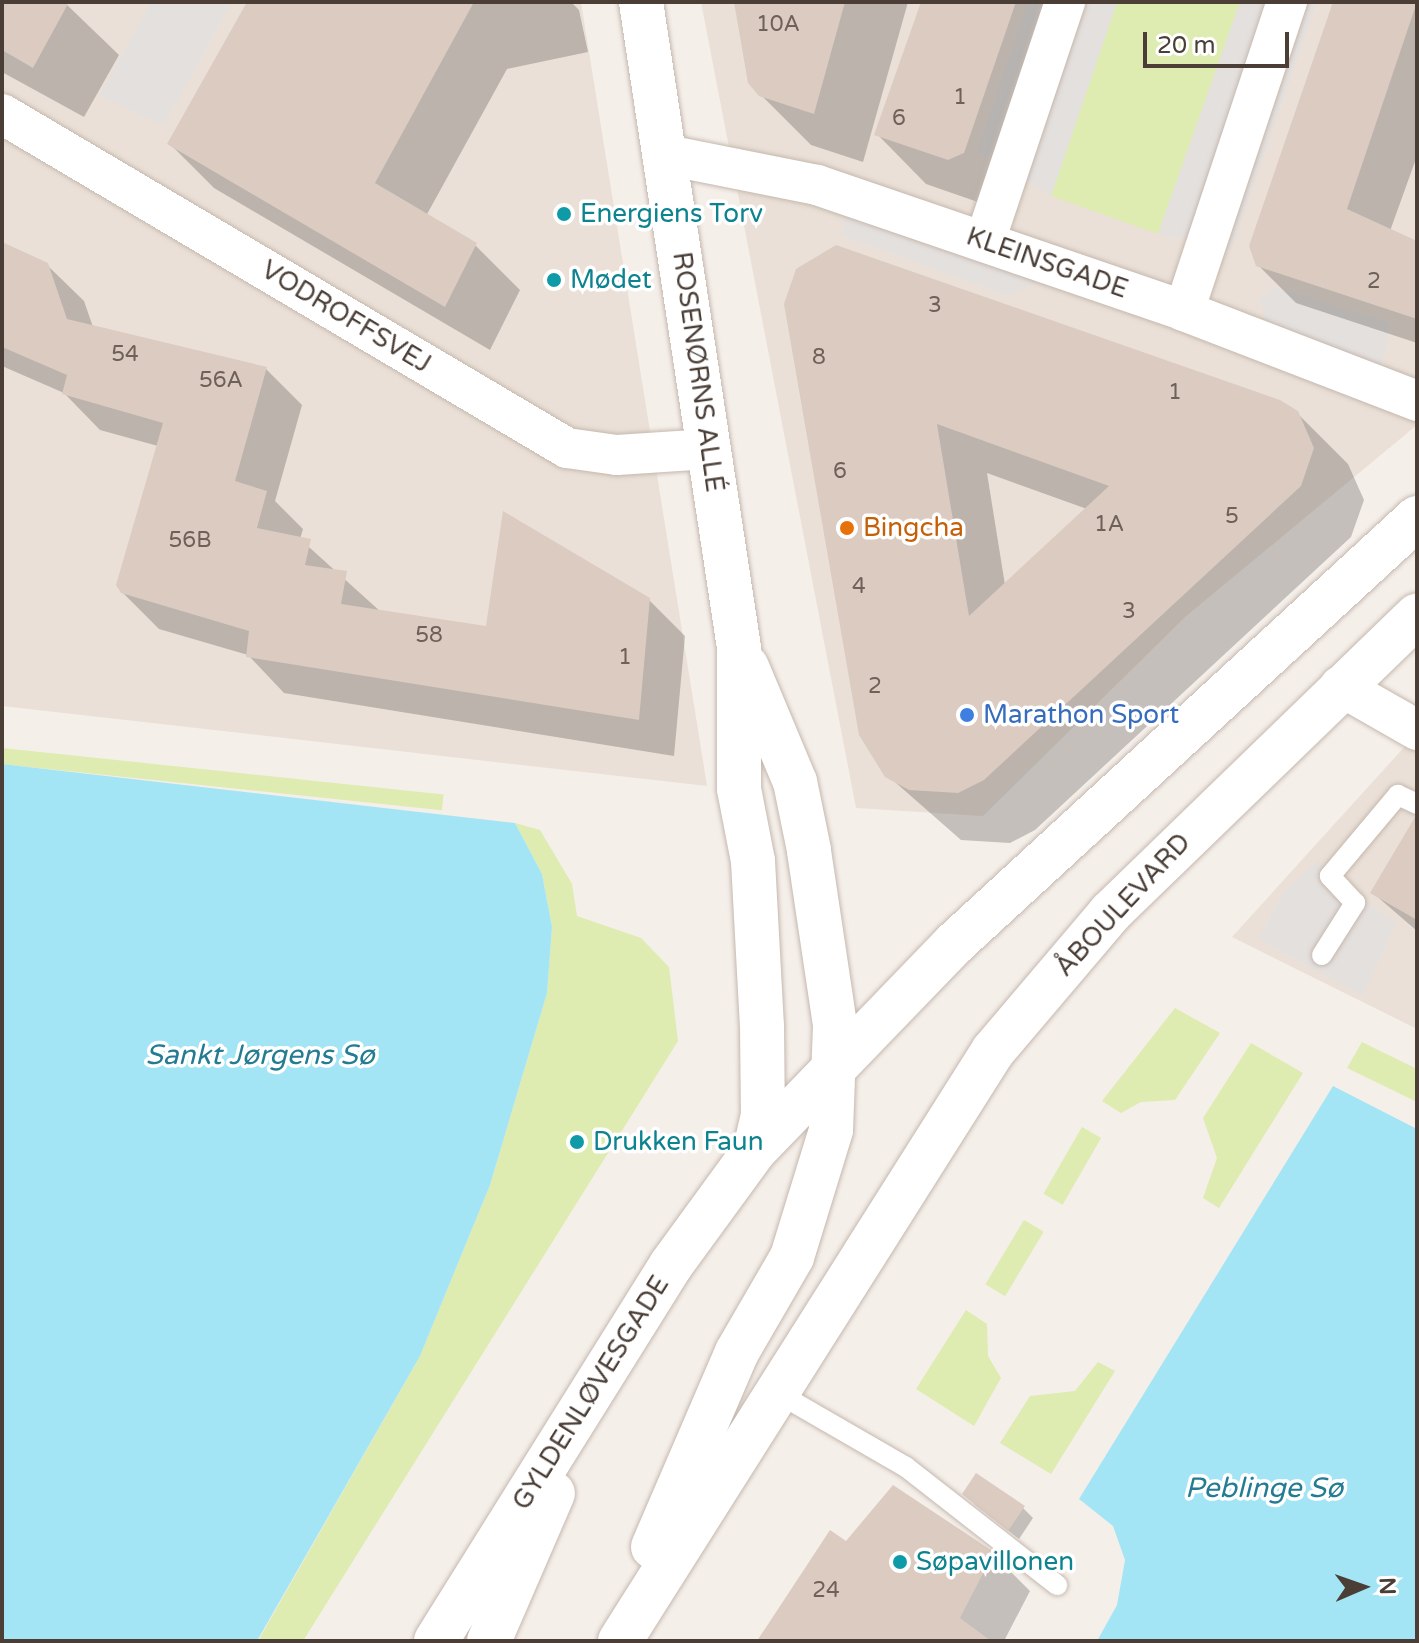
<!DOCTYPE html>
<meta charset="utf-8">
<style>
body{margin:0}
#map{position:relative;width:1419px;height:1643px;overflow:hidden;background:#f5efea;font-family:"Varela Round",sans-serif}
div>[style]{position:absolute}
.residential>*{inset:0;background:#eae0d7}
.green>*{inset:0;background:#deebb1;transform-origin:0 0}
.parking>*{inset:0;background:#e4e0de}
.water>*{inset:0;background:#a4e5f5}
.shadow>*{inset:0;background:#0003}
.building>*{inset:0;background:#dbcbc1}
.roads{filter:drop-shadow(0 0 2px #c5b8ae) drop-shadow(0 0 2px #c5b8ae)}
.service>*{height:20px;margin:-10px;padding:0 10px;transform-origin:10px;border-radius:10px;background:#fff}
.minor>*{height:40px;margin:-20px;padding:0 20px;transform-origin:20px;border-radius:20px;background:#fff}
.tertiary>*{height:44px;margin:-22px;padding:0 22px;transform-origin:22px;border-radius:22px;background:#fff}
.dots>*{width:22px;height:22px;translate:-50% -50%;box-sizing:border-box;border:4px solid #fff;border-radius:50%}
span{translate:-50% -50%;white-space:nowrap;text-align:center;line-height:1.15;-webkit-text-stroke:7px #fff;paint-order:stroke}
.number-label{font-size:22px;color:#6e615a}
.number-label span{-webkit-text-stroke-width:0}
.culture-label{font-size:26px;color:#0d838f}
.left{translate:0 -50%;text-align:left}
.street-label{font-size:26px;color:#4a3e37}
.food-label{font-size:26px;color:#c56008}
.shop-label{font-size:26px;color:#366cbe}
.water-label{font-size:28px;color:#237c92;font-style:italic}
.frame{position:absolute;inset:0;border:4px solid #4a3e37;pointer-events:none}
.north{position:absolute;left:1323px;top:1547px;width:80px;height:80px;-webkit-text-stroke:6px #fff;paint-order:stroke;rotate:88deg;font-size:22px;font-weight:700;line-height:32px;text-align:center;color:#4a3e37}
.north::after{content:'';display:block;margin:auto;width:28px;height:36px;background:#4a3e37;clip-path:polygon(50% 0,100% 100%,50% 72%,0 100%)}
.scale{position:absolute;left:1143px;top:32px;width:146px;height:36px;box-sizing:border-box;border:4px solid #4a3e37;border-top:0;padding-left:10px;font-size:24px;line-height:28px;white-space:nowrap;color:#4a3e37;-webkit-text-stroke:6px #fff;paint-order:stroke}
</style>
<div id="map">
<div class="residential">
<div style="clip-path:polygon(2px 2px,581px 2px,707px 786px,2px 706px)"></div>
<div style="clip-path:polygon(701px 2px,1417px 2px,1417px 425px,1185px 617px,983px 816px,856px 808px)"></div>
<div style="clip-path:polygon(1417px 733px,1417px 1029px,1232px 937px)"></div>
</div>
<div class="green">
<div style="clip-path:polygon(1117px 2px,1240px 2px,1158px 234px,1051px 196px)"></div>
<div style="left:2px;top:748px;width:444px;height:16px;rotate:6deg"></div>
<div style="clip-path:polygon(515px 823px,540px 830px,572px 884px,577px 916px,641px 938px,669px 967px,678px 1041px,303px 1641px,258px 1641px,420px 1356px,490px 1185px,547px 993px,552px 927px,542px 874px)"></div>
<div style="clip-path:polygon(1175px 1008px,1220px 1033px,1175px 1100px,1141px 1102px,1121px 1113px,1102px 1101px)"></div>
<div style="clip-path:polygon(1362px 1042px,1417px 1069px,1417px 1102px,1347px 1068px)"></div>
<div style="clip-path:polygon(1251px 1043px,1303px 1073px,1219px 1208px,1203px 1198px,1217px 1158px,1203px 1118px)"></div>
<div style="left:1082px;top:1127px;width:22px;height:77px;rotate:30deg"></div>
<div style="left:1024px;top:1220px;width:23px;height:75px;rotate:31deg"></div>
<div style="clip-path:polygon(966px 1310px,987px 1324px,988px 1356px,1001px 1378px,974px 1426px,916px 1389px)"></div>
<div style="clip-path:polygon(1098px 1362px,1115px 1371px,1051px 1474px,1000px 1443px,1030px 1396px,1075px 1391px)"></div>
</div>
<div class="parking">
<div style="clip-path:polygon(151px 2px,232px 2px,164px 126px,99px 95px)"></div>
<div style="clip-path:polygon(1028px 2px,1117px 2px,1051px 196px,977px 151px)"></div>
<div style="clip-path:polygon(1240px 2px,1317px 2px,1231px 250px,1158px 234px)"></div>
<div style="clip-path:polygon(851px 205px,1072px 265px,1008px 296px,840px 235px)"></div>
<div style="clip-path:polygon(1274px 287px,1391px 323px,1377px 388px,1273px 353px,1260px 297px)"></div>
<div style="clip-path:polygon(1317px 861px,1396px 924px,1363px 996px,1258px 939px,1284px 892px)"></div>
</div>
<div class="water">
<div style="clip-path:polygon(2px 764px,515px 823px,542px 874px,552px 927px,547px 993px,490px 1185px,420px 1356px,257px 1641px,2px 1641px)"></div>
<div style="clip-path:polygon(1333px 1086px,1417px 1129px,1417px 1641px,1097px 1641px,1117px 1605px,1125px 1560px,1113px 1526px,1079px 1499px)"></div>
</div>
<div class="shadow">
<div style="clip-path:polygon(2px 2px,64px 2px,119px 55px,84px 117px,2px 72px)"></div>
<div style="clip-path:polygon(249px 2px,571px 2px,579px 10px,588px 52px,507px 69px,426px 216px,475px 245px,520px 290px,490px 350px,214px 188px,169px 143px)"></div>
<div style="clip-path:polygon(736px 2px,908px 2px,863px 162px,811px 145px,761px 95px)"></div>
<div style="clip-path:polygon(923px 2px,1082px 2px,998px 209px,926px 184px,877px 134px)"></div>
<div style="clip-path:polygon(1335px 2px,1417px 2px,1417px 156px,1390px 231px,1417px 243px,1417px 343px,1296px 303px,1258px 265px)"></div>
<div style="clip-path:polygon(2px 244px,47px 265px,84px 301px,93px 327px,266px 369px,302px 405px,275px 501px,303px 529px,300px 539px,381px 612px,488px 628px,649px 600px,685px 636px,674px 756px,284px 693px,248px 655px,159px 629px,122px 592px,158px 446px,100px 430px,64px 393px,2px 366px)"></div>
<div style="clip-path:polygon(evenodd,836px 248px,1297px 413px,1348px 464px,1364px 500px,1351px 537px,1035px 830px,1010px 843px,961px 840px,887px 775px,798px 270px,836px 248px,987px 473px,1087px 509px,1005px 585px,987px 473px)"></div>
<div style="clip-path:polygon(1417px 820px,1417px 931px,1373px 893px)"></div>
<div style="clip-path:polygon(974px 1504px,1023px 1508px,1033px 1518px,1019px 1539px)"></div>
<div style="clip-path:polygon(830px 1533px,846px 1544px,993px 1554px,1030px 1591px,1004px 1641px,764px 1641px,760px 1637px)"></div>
</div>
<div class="building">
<div style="clip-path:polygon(2px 2px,69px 2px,33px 68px,2px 50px)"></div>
<div style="clip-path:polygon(247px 2px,474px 2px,375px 183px,477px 243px,445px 307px,167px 144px)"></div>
<div style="clip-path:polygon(734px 2px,845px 2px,814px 114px,759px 96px,748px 83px)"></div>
<div style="clip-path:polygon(921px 2px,1016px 2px,964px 153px,948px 160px,874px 135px)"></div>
<div style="clip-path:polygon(1333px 2px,1417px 2px,1347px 209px,1417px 241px,1417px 319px,1256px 266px,1249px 246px)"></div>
<div style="clip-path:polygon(2px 242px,48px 263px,67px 319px,267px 367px,235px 481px,267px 491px,257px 528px,311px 539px,305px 565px,347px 571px,341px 604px,486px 626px,503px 511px,650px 598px,639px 720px,246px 657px,249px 631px,121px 593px,116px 585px,163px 423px,62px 394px,67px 375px,2px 347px)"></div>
<div style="clip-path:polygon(evenodd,836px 245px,1280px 400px,1298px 411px,1314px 448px,1301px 486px,984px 780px,958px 793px,909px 790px,885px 777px,859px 735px,784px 304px,796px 269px,836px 245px,937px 424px,1109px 486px,969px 616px,937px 424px)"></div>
<div style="clip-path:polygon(1415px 817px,1417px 817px,1417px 920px,1370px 893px)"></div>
<div style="clip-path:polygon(976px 1473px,1025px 1506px,1008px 1531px,962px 1494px)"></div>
<div style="clip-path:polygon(893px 1485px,994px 1552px,960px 1618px,991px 1641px,757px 1641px,830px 1530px,846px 1541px)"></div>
</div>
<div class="roads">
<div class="service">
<div style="left:1322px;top:955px;width:62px;rotate:-57.6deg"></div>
<div style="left:1355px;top:903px;width:37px;rotate:-133deg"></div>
<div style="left:1330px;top:876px;width:106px;rotate:-50deg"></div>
<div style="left:1398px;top:795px;width:21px;rotate:25deg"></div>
<div style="left:776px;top:1392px;width:150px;rotate:30deg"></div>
<div style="left:906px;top:1467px;width:192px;rotate:38deg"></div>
</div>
<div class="minor">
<div style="left:2px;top:114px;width:656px;rotate:30.59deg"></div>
<div style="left:567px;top:448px;width:50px;rotate:8deg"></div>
<div style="left:617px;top:455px;width:92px;rotate:-3.7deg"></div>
<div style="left:667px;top:155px;width:153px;rotate:11.3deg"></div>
<div style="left:817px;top:185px;width:388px;rotate:18.9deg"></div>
<div style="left:1184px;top:311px;width:250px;rotate:21.1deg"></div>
<div style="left:985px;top:241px;width:252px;rotate:-71.5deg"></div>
<div style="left:1184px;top:311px;width:326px;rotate:-71.6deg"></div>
<div style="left:1340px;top:686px;width:89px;rotate:29.7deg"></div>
</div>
<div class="tertiary">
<div style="left:641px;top:2px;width:653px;rotate:81.37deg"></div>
<div style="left:739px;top:648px;width:141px;rotate:90deg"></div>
<div style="left:739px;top:789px;width:73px;rotate:79deg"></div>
<div style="left:753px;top:861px;width:165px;rotate:86.9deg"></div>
<div style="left:762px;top:1026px;width:89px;rotate:89.4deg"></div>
<div style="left:763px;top:1115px;width:36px;rotate:103deg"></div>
<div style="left:653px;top:1547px;width:212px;rotate:-66.7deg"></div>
<div style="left:737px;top:1352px;width:110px;rotate:-59.9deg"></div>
<div style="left:792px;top:1257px;width:133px;rotate:-72.9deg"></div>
<div style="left:831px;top:1130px;width:105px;rotate:-87.8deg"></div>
<div style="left:835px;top:1025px;width:177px;rotate:-98.5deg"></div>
<div style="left:809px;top:850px;width:69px;rotate:-101.6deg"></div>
<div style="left:795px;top:782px;width:125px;rotate:-112.7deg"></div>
<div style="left:436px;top:1641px;width:443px;rotate:-58deg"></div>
<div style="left:671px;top:1265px;width:142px;rotate:-53.9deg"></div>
<div style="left:755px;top:1150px;width:288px;rotate:-46deg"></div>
<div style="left:955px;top:943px;width:628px;rotate:-42.61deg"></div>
<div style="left:489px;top:1641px;width:161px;rotate:-66.6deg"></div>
<div style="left:620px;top:1641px;width:698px;rotate:-57.7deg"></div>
<div style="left:993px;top:1051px;width:182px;rotate:-49.7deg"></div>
<div style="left:1111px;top:912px;width:426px;rotate:-44.1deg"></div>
</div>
</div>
<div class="dots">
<div style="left:564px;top:214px;background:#0f9aa8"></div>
<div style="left:554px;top:280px;background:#0f9aa8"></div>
<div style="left:847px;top:528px;background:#e8710a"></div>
<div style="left:967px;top:715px;background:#3f7fe0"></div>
<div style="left:577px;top:1142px;background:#0f9aa8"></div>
<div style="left:900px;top:1562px;background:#0f9aa8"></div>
</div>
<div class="number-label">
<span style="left:778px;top:25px">10A</span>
<span style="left:960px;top:98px">1</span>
<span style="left:899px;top:119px">6</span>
<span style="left:1374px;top:282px">2</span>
<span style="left:935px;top:306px">3</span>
<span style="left:125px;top:355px">54</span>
<span style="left:819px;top:358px">8</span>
<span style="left:221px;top:381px">56A</span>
<span style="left:1175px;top:393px">1</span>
<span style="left:840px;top:472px">6</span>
<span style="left:1232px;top:517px">5</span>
<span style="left:1109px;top:525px">1A</span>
<span style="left:190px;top:541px">56B</span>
<span style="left:859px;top:587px">4</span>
<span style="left:1129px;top:612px">3</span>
<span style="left:429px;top:636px">58</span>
<span style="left:625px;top:658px">1</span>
<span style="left:875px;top:687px">2</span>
<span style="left:826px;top:1591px">24</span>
</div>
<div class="culture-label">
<span class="left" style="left:580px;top:214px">Energiens Torv</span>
<span class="left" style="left:570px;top:280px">Mødet</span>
<span class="left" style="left:593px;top:1142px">Drukken Faun</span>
<span class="left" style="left:916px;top:1562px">Søpavillonen</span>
</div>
<div class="street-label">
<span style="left:1047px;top:263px;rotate:19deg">KLEINSGADE</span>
<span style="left:346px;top:317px;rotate:31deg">VODROFFSVEJ</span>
<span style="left:698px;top:372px;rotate:82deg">ROSENØRNS ALLÉ</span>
<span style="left:1123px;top:905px;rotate:-47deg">ÅBOULEVARD</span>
<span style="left:591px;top:1393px;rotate:-58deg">GYLDENLØVESGADE</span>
</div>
<div class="food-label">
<span class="left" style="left:863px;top:528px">Bingcha</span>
</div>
<div class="shop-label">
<span class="left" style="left:983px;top:715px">Marathon Sport</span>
</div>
<div class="water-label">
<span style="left:260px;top:1055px">Sankt Jørgens Sø</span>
<span style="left:1264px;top:1488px">Peblinge Sø</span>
</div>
<div class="frame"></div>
<div class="north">N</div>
<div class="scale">20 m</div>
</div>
